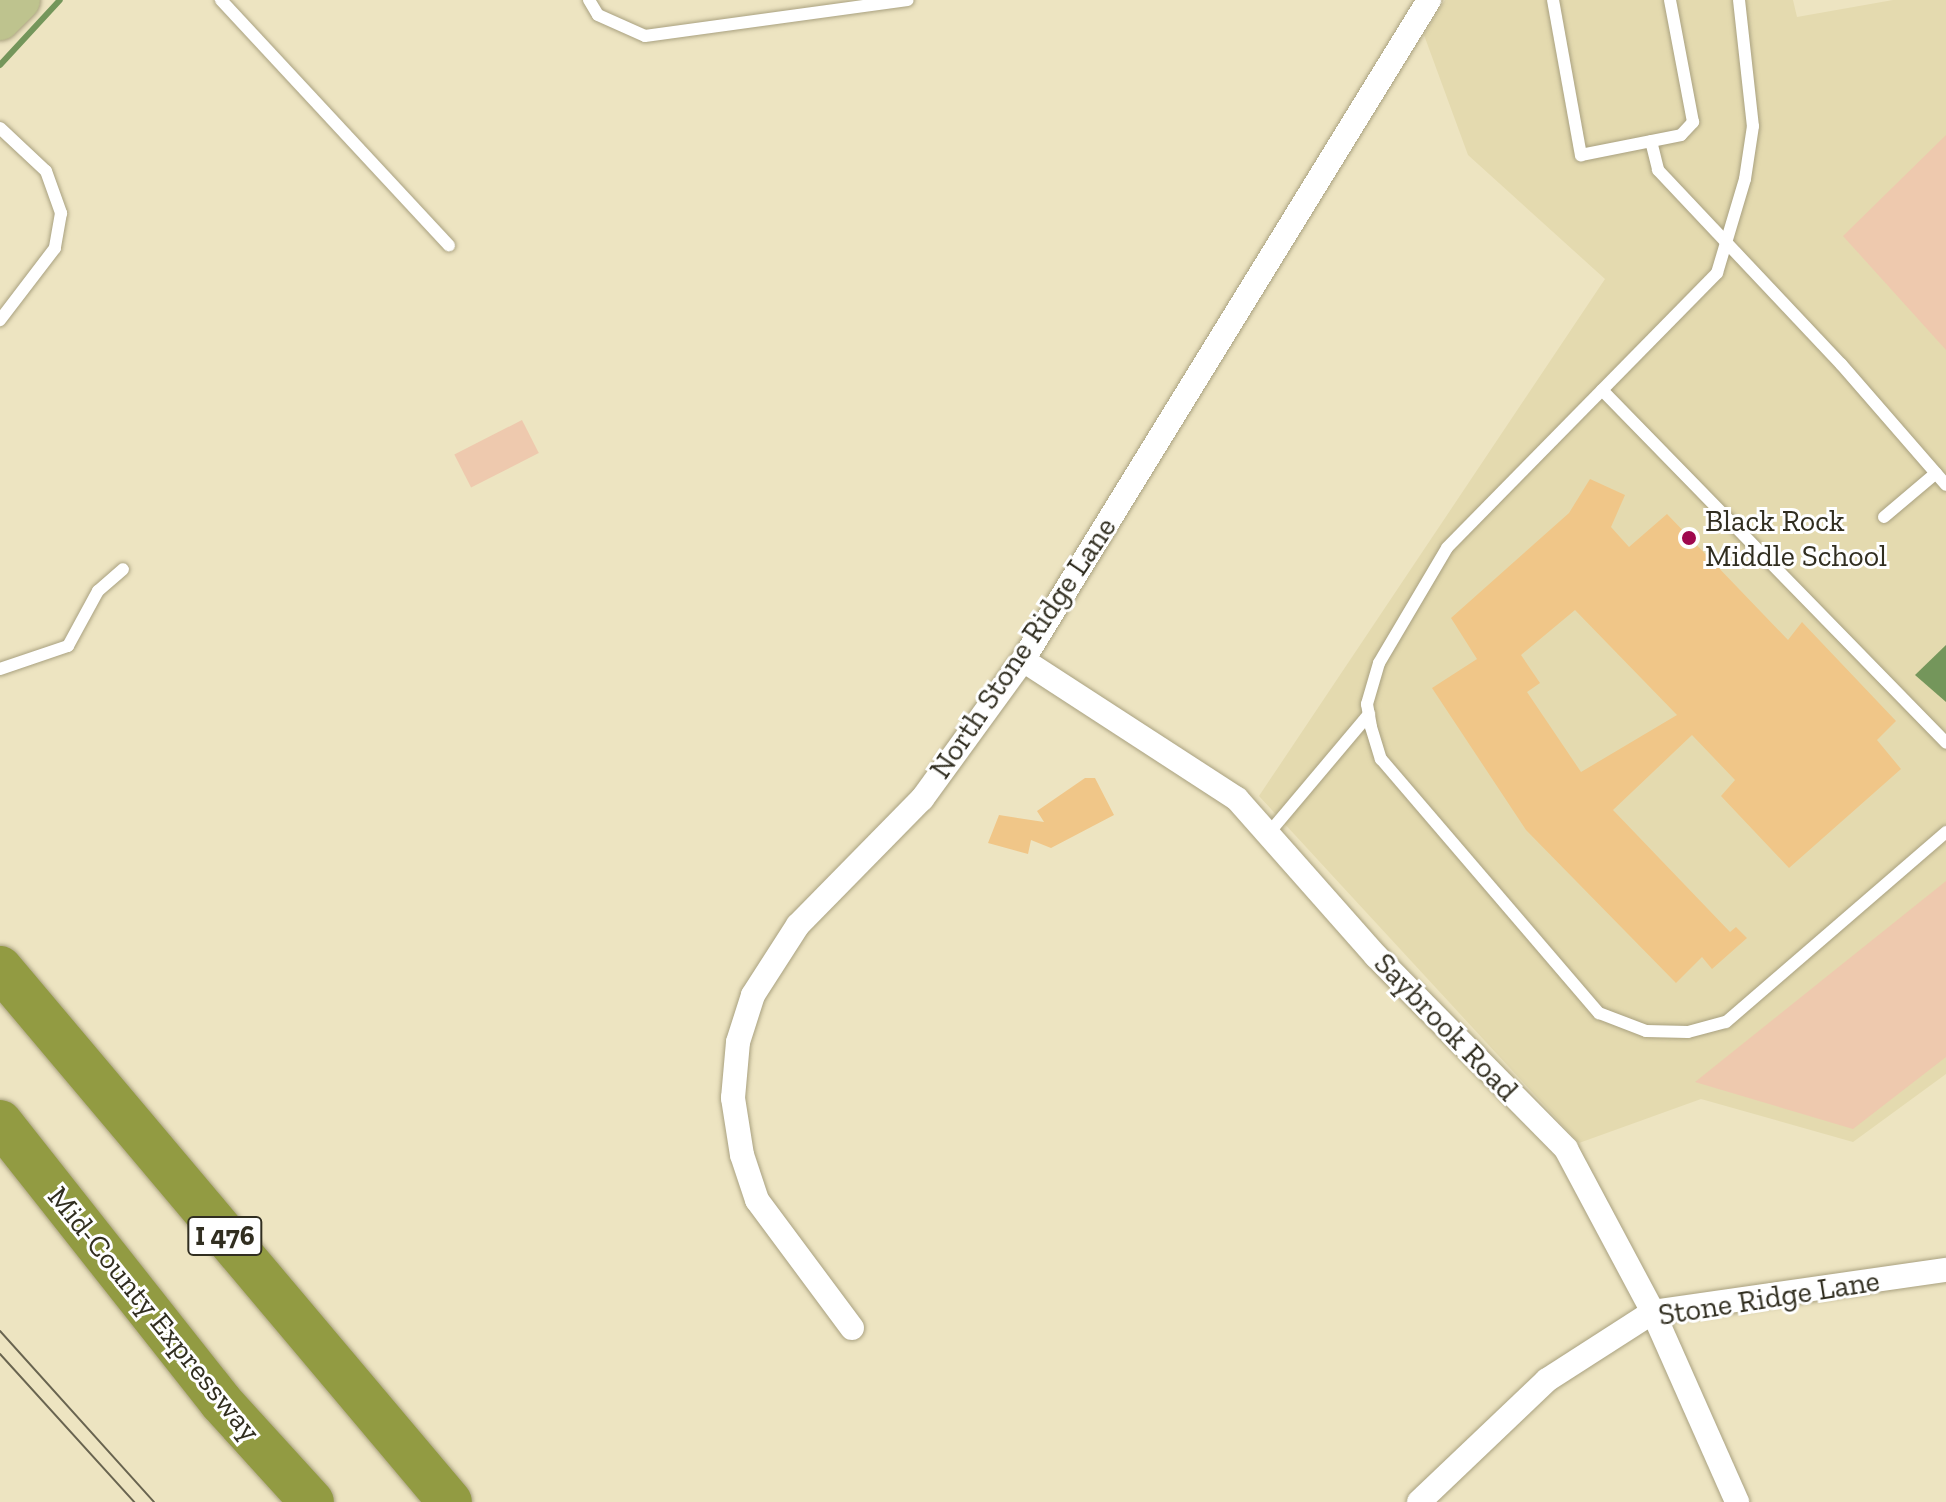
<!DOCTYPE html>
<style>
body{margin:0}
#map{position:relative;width:1946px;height:1502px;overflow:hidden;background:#ede4c1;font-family:"Zilla Slab",serif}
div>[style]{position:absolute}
.built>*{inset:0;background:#e4daaf}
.green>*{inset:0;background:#eec9ae;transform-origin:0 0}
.water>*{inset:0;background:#74965b}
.stream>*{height:6px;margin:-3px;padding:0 3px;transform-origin:3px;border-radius:3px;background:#74965b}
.building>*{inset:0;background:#f0c688}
.roads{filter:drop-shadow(0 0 2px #a9a180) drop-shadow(0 0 2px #a9a180)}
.service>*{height:12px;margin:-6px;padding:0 6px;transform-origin:6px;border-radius:6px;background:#fff}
.minor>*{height:24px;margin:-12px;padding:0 12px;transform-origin:12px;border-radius:12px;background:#fff}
.primary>*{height:40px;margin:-20px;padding:0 20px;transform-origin:20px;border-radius:20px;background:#bec38e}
.motorway>*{height:44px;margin:-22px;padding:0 22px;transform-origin:22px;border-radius:22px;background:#929b42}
.tram>*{height:2px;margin:-1px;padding:0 1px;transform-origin:1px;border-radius:1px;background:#696450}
.dots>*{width:22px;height:22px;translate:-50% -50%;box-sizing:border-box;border:4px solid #fff;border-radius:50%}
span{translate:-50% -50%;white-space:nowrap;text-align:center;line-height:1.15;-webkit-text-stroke:6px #fff;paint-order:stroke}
.shield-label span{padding:2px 6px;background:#fff;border:2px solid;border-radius:6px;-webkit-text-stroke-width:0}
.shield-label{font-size:28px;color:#312e20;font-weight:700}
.poi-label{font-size:30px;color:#312e20}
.left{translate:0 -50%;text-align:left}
.street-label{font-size:30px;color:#312e20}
</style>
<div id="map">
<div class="built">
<div style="clip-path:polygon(1445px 0,1793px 0,1797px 17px,1893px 0,1946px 0,1946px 1074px,1853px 1142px,1701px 1099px,1579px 1143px,1259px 796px,1605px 279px,1468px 155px,1424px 35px)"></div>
</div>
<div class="green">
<div style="clip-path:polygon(1946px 135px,1946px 350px,1843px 236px)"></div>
<div style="left:522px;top:420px;width:37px;height:76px;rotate:63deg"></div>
<div style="clip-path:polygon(1946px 881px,1946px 1057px,1853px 1129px,1695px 1082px)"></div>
</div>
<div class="water">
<div style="clip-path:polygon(1946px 645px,1946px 702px,1915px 675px)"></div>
</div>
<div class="stream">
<div style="left:0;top:65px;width:88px;rotate:-47.3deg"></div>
</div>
<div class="building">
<div style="clip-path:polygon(evenodd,1590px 479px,1625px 495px,1611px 527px,1629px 547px,1667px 514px,1788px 640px,1802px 622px,1896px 721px,1877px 740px,1901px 769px,1789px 868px,1721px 796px,1735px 780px,1692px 735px,1613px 810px,1730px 932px,1736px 927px,1747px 938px,1712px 969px,1702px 957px,1676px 983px,1526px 830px,1432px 688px,1477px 659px,1451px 618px,1569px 513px,1590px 479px,1575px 610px,1677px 715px,1581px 772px,1527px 692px,1540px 683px,1521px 655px,1575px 610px)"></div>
<div style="clip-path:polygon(1085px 778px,1095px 778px,1114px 815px,1051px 848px,1031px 840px,1028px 854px,988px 843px,999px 815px,1044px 822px,1037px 811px)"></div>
</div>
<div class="roads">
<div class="service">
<div style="left:221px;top:0;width:335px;rotate:47.1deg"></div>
<div style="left:589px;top:0;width:17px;rotate:59deg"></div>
<div style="left:598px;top:15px;width:51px;rotate:24.1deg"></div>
<div style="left:645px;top:36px;width:265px;rotate:-7.8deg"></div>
<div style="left:1553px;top:0;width:158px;rotate:79.8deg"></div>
<div style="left:1581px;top:155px;width:102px;rotate:-11.3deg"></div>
<div style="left:1681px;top:135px;width:18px;rotate:-47deg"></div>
<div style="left:1693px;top:122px;width:124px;rotate:-100.7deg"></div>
<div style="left:1739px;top:0;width:127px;rotate:83.7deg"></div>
<div style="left:1753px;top:126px;width:54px;rotate:98.6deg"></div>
<div style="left:1745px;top:179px;width:98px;rotate:106.6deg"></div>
<div style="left:1717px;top:273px;width:385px;rotate:134.5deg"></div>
<div style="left:1447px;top:548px;width:134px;rotate:120.6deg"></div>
<div style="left:1379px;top:663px;width:43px;rotate:106.3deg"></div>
<div style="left:1367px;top:704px;width:23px;rotate:80deg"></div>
<div style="left:1371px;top:727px;width:34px;rotate:73deg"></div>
<div style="left:1381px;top:759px;width:335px;rotate:49.4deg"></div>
<div style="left:1599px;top:1013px;width:50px;rotate:21deg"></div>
<div style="left:1646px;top:1031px;width:42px;rotate:1.4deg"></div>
<div style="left:1688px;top:1032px;width:39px;rotate:-15deg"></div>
<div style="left:1726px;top:1022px;width:291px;rotate:-40.8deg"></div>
<div style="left:0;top:128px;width:63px;rotate:43.1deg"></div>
<div style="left:46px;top:171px;width:45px;rotate:70.3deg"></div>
<div style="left:61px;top:213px;width:36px;rotate:100deg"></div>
<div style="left:55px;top:248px;width:91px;rotate:127.4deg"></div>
<div style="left:1651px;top:141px;width:30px;rotate:76deg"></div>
<div style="left:1658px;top:170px;width:267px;rotate:46.7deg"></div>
<div style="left:1841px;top:364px;width:160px;rotate:49deg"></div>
<div style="left:1602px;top:390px;width:493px;rotate:45.7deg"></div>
<div style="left:1884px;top:517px;width:68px;rotate:-40.2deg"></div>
<div style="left:0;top:669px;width:72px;rotate:-18.7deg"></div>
<div style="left:68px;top:646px;width:63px;rotate:-61.4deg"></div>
<div style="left:98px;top:591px;width:33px;rotate:-41deg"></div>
<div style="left:1268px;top:834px;width:157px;rotate:-49.9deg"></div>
</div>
<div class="minor">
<div style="left:1023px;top:660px;width:255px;rotate:33deg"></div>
<div style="left:1237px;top:799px;width:210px;rotate:48.5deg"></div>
<div style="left:1376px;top:956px;width:271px;rotate:45.4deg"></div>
<div style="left:1566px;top:1149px;width:185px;rotate:61.9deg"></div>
<div style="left:1653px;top:1312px;width:208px;rotate:66.1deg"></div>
<div style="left:852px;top:1328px;width:159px;rotate:-126.6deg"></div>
<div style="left:757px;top:1200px;width:47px;rotate:-108.4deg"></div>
<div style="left:742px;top:1155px;width:58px;rotate:-99deg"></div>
<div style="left:733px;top:1098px;width:56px;rotate:-84.9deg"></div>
<div style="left:738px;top:1042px;width:49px;rotate:-72.3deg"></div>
<div style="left:753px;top:995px;width:83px;rotate:-57.3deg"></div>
<div style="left:798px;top:925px;width:177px;rotate:-45.5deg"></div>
<div style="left:922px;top:799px;width:172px;rotate:-54deg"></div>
<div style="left:1023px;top:660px;width:775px;rotate:-58.4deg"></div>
<div style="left:1419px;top:1502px;width:177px;rotate:-43.6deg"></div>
<div style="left:1547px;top:1380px;width:126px;rotate:-32.7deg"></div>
<div style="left:1653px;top:1312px;width:296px;rotate:-8.2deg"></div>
</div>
<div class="primary">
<div style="left:0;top:20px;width:28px;rotate:-45deg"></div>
</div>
<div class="motorway">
<div style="left:0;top:968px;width:698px;rotate:49.88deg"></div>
<div style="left:0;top:1122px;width:357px;rotate:51.7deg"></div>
<div style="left:221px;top:1402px;width:135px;rotate:47.7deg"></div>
</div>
</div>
<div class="tram">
<div style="left:0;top:1331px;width:230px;rotate:48deg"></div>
<div style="left:0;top:1354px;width:200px;rotate:47.8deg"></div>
</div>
<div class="dots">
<div style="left:1689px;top:538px;background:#a0094e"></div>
</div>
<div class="shield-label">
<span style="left:225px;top:1236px">I 476</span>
</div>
<div class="poi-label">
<span class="left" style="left:1705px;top:538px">Black Rock<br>Middle School</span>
</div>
<div class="street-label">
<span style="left:1023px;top:648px;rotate:-56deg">North Stone Ridge Lane</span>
<span style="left:1446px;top:1027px;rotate:46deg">Saybrook Road</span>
<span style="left:1769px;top:1298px;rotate:-9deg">Stone Ridge Lane</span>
<span style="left:154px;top:1314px;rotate:51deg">Mid-County Expressway</span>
</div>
</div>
